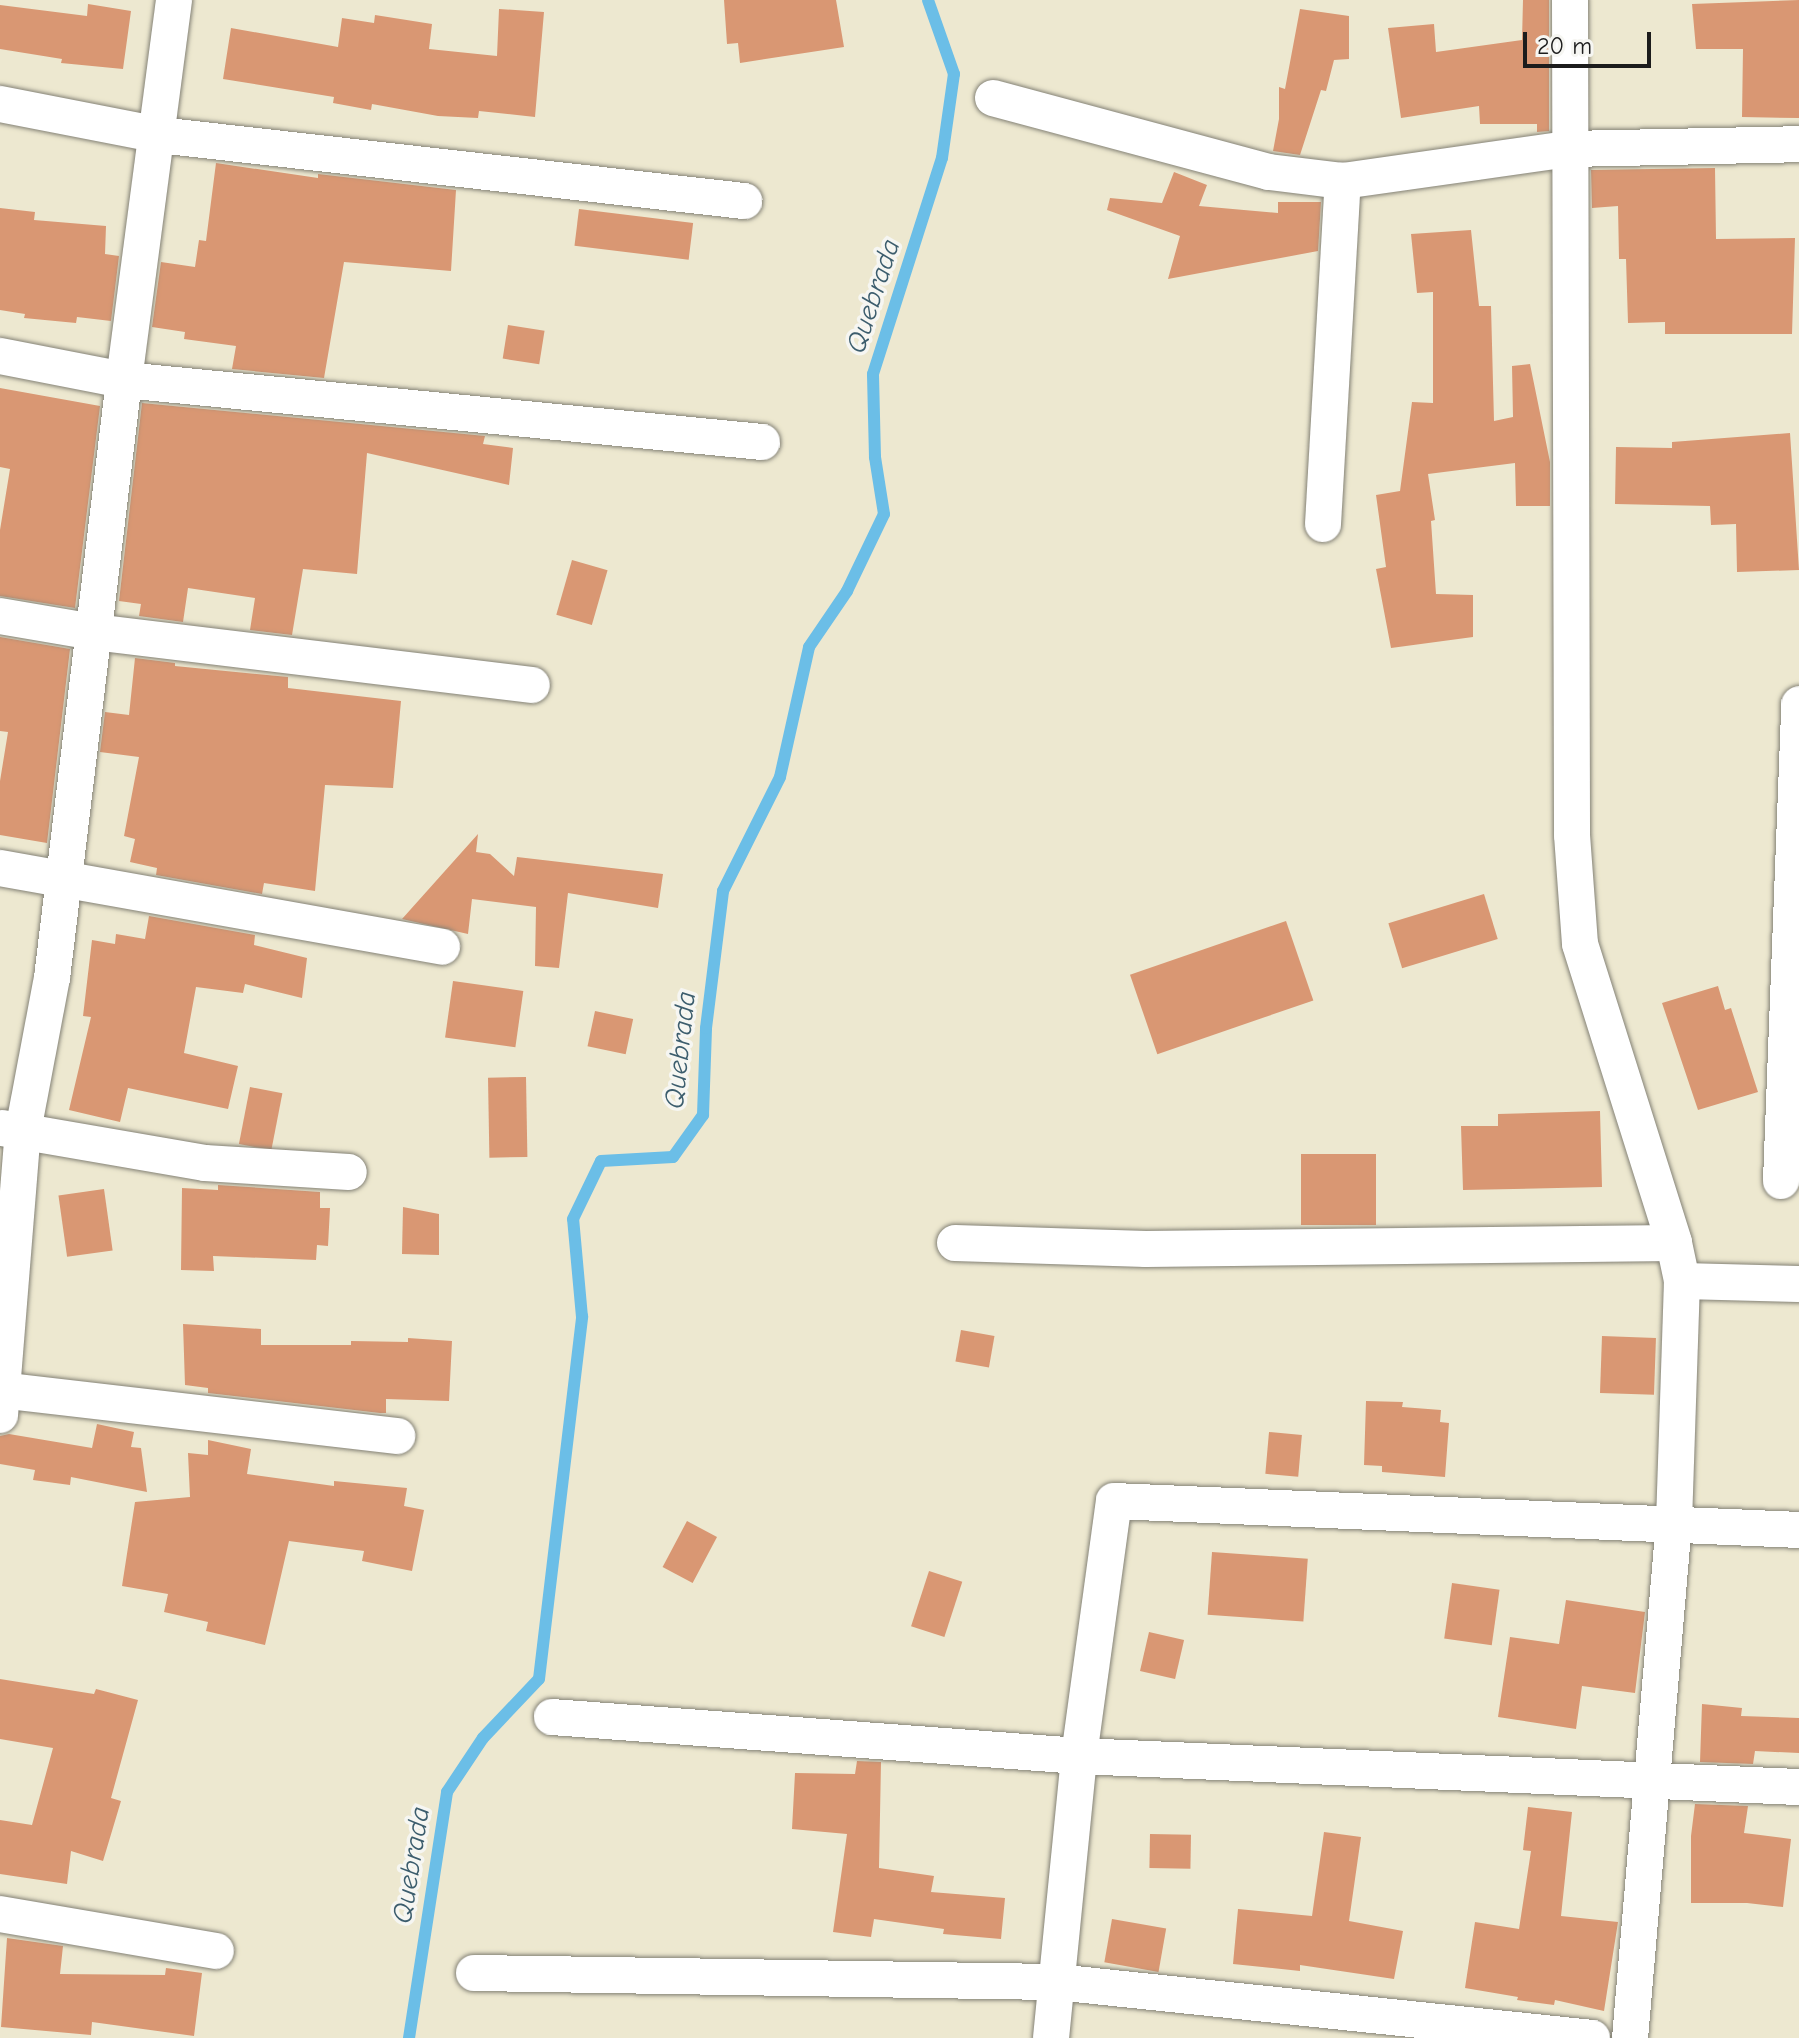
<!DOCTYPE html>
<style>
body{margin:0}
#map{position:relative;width:1799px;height:2038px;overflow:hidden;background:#ede8d0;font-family:"Comic Neue",sans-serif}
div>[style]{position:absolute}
.stream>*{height:12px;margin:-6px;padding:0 6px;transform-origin:6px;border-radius:6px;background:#6bbee7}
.building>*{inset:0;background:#d99773;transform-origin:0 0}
.roads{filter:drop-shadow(0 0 2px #848276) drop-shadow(0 0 2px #848276)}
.street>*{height:36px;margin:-18px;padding:0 18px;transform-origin:18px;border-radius:18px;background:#fff}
span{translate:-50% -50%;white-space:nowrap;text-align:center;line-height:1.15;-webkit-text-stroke:7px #f6f6f2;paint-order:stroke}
.water-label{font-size:28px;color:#3c5d6d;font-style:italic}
.scale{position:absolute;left:1523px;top:32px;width:128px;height:36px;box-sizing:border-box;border:4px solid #1c1c1c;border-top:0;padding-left:10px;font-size:24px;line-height:28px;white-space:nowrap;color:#1c1c1c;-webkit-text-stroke:6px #f6f6f2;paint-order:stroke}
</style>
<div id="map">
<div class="stream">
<div style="left:409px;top:2038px;width:249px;rotate:-81.2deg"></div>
<div style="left:447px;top:1792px;width:65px;rotate:-56.3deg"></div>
<div style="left:483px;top:1738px;width:81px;rotate:-46.5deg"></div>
<div style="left:539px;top:1679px;width:365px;rotate:-83.2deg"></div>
<div style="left:582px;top:1317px;width:98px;rotate:-95.2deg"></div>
<div style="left:573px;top:1219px;width:64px;rotate:-64.2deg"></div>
<div style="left:601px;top:1161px;width:72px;rotate:-3.2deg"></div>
<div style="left:673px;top:1157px;width:52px;rotate:-54.5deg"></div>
<div style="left:703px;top:1115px;width:87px;rotate:-88deg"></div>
<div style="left:706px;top:1028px;width:138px;rotate:-82.9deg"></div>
<div style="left:723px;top:891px;width:127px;rotate:-63.4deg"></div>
<div style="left:780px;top:777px;width:133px;rotate:-77.4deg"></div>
<div style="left:809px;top:647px;width:68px;rotate:-55.8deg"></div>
<div style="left:847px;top:591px;width:85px;rotate:-64.3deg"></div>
<div style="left:884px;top:514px;width:58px;rotate:-99deg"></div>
<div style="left:875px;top:457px;width:83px;rotate:-91.4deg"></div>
<div style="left:873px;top:374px;width:227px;rotate:-72.3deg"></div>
<div style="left:942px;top:158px;width:85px;rotate:-81.9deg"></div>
<div style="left:954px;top:74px;width:78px;rotate:-109.4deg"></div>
</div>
<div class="building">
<div style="clip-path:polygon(724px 0,836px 0,844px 47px,740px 63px,738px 43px,727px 44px)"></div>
<div style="clip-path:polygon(1523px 0,1549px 0,1549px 131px,1537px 132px,1537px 124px,1480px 124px,1479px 106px,1401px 118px,1388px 28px,1434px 24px,1436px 52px,1522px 40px)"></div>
<div style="clip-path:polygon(1799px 0,1799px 118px,1742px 117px,1743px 49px,1696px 49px,1692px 4px)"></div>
<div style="clip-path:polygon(88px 4px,131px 11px,123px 69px,61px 63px,62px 59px,0 49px,0 5px,87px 16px)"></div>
<div style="clip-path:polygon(499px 9px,544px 12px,535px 117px,479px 111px,478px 118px,438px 116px,372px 104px,371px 110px,333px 103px,334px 97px,223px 79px,231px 28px,338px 47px,342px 18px,374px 23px,375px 15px,432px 24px,429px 49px,497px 56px)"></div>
<div style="clip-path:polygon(1300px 9px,1349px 16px,1349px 59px,1334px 60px,1326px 91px,1321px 90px,1300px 155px,1273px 151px,1279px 119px,1279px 87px,1285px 89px)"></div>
<div style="clip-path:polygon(216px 163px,318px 178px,318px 174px,456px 190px,451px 271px,344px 262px,324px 378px,232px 369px,236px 346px,184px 339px,185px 332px,152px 327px,161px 262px,195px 267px,199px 240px,206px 241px)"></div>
<div style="clip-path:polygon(1715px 168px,1716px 239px,1795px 238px,1792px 334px,1665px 334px,1665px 322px,1628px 323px,1626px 259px,1619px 259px,1618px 206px,1592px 208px,1591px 170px)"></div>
<div style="clip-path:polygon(1174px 172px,1207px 185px,1199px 206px,1278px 213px,1278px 202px,1321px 202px,1318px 251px,1168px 279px,1180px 236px,1107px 210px,1110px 198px,1162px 203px)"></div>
<div style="clip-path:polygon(0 208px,35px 212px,34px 220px,106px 226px,105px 254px,119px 256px,111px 321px,77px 317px,76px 323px,24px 318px,25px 314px,0 310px)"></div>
<div style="left:579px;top:209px;width:115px;height:37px;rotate:7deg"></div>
<div style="clip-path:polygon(1471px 230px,1479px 306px,1491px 306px,1494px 421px,1513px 417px,1512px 366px,1530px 364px,1550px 462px,1550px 506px,1516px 506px,1515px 463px,1428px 474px,1435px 520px,1431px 521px,1436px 594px,1473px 595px,1473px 637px,1391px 648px,1376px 569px,1386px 567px,1376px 495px,1400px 491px,1412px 402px,1433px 403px,1433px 292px,1417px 293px,1411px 234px)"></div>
<div style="left:508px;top:325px;width:37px;height:34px;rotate:9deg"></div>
<div style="clip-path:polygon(0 388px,100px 406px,75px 608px,0 596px,0 530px,10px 469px,0 467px)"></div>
<div style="clip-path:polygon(142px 403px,485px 436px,483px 444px,513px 448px,509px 485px,367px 453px,357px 574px,303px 569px,292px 635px,250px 630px,255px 598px,188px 588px,183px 622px,139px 616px,141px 604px,119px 601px)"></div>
<div style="clip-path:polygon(1790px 433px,1799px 570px,1737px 572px,1736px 524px,1711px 525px,1710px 506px,1615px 504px,1616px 447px,1672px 448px,1672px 442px)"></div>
<div style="left:572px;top:560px;width:37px;height:57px;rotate:16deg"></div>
<div style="clip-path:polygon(0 637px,70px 649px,47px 843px,0 835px,0 781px,8px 732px,0 731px)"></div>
<div style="clip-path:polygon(135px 658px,175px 663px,175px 666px,288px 677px,288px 688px,401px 701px,393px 788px,325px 785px,315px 891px,264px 883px,262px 894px,156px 875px,157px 868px,130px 862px,135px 839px,124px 836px,139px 757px,100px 752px,105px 712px,129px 715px)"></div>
<div style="clip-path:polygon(478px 834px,476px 852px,490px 854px,514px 876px,517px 857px,663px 874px,658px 908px,568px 893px,559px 968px,535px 966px,536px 907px,472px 899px,468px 934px,402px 919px)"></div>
<div style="left:1484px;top:894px;width:47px;height:100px;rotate:73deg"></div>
<div style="clip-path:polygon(149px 916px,255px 935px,254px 945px,307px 958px,302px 998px,245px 984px,243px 993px,196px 987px,184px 1053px,238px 1066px,228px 1109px,128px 1088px,120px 1122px,69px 1110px,91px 1017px,83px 1016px,92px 940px,115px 944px,116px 934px,145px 939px)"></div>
<div style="left:1286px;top:921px;width:84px;height:165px;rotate:71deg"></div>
<div style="left:453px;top:981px;width:71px;height:57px;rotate:8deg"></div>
<div style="clip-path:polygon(1718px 986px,1725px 1010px,1731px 1008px,1758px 1092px,1698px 1110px,1662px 1003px)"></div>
<div style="left:595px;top:1011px;width:39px;height:36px;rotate:12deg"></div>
<div style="left:526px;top:1077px;width:80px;height:38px;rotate:89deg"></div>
<div style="left:250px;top:1087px;width:33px;height:58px;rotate:11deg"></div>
<div style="clip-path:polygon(1600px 1111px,1602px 1187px,1463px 1190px,1461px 1126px,1498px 1126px,1498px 1114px)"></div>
<div style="left:1301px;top:1154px;width:75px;height:71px"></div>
<div style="clip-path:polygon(218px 1185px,320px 1192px,320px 1208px,330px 1208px,328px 1246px,317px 1245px,316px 1260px,213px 1256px,214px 1271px,181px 1270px,182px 1188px,218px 1190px)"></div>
<div style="left:104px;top:1189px;width:62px;height:46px;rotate:82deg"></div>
<div style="clip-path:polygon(403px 1207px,439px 1214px,439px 1255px,402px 1254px)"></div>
<div style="clip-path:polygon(183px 1324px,261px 1329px,261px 1345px,351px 1345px,351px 1341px,408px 1342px,408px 1338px,452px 1341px,449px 1401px,386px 1399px,386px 1413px,380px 1413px,208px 1393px,208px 1388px,185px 1385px)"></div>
<div style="left:961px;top:1330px;width:34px;height:32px;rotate:10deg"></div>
<div style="left:1602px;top:1336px;width:54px;height:57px;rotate:2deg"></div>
<div style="clip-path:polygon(1366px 1401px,1403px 1402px,1402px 1407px,1441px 1410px,1440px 1422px,1449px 1423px,1445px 1477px,1382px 1472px,1382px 1466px,1364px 1465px)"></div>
<div style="clip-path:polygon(97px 1424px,134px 1432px,131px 1447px,141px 1448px,147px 1492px,71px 1477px,70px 1485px,33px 1480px,35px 1470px,0 1464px,0 1436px,9px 1434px,92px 1448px)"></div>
<div style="left:1269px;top:1432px;width:33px;height:42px;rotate:5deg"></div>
<div style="clip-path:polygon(208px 1440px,251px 1449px,247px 1474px,334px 1486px,334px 1481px,407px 1488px,404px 1506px,424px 1510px,412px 1571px,362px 1561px,364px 1551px,289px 1541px,265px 1645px,206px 1631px,208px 1622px,164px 1612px,168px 1594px,122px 1586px,135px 1502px,190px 1497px,188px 1453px,208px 1455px)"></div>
<div style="left:687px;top:1521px;width:34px;height:52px;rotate:28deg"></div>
<div style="left:1212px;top:1552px;width:96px;height:63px;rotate:4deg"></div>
<div style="left:929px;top:1571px;width:35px;height:58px;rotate:18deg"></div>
<div style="left:1452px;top:1583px;width:48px;height:56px;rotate:8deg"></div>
<div style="clip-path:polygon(1566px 1600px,1645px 1612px,1635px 1693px,1582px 1686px,1576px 1729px,1498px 1717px,1510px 1637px,1559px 1644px)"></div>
<div style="left:1149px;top:1632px;width:36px;height:40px;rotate:13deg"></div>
<div style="clip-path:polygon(0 1679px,94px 1694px,96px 1689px,138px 1700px,111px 1798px,121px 1801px,103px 1861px,71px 1851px,67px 1884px,0 1874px,0 1820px,32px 1825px,53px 1748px,0 1739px)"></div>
<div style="clip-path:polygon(1702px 1704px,1742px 1708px,1741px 1716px,1799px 1718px,1799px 1753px,1755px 1751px,1753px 1764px,1700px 1762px)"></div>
<div style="clip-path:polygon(857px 1761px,881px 1762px,879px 1868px,934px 1876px,931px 1892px,1005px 1898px,1001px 1939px,943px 1934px,944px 1929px,874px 1919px,871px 1937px,833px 1932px,847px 1834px,792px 1829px,795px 1773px,855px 1774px)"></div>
<div style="clip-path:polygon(1695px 1804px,1748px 1806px,1744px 1833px,1791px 1839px,1783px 1907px,1747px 1903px,1691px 1903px,1691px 1836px)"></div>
<div style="clip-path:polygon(1528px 1807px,1572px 1812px,1561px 1916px,1618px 1922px,1604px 2011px,1555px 2000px,1554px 2005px,1517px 2000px,1518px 1997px,1465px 1988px,1475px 1922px,1519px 1929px,1531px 1851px,1523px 1850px)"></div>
<div style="clip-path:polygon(1324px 1832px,1361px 1837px,1349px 1921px,1403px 1931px,1394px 1979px,1300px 1965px,1300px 1971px,1233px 1964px,1238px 1909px,1312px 1916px)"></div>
<div style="left:1150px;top:1834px;width:41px;height:34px;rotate:1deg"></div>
<div style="left:1112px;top:1919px;width:55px;height:44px;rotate:10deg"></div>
<div style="clip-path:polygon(7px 1938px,63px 1946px,60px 1974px,165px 1975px,166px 1968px,202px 1973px,194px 2036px,92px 2022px,91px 2035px,1px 2027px)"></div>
</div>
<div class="roads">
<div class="street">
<div style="left:1570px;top:0;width:835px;rotate:89.86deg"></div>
<div style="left:1572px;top:835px;width:109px;rotate:85.8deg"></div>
<div style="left:1580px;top:944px;width:313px;rotate:72.5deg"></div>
<div style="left:1674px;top:1243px;width:39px;rotate:78deg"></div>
<div style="left:1682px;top:1281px;width:241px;rotate:91.9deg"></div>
<div style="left:1674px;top:1522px;width:518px;rotate:94.87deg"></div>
<div style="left:993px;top:98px;width:286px;rotate:15deg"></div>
<div style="left:1269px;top:172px;width:75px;rotate:6.9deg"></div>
<div style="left:1343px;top:181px;width:228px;rotate:-8.1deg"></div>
<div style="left:1569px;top:149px;width:230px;rotate:-1.2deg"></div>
<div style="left:0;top:104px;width:162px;rotate:11deg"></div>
<div style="left:159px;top:135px;width:589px;rotate:6.44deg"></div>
<div style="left:0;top:356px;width:126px;rotate:11deg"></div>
<div style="left:124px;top:380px;width:641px;rotate:5.55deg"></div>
<div style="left:1323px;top:524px;width:344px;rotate:-86.7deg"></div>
<div style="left:0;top:616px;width:95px;rotate:9.7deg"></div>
<div style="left:94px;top:632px;width:441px;rotate:6.9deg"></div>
<div style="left:0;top:868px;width:449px;rotate:10.1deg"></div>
<div style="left:2px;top:1128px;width:206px;rotate:9.8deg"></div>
<div style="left:205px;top:1163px;width:144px;rotate:3.6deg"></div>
<div style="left:1781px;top:1181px;width:477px;rotate:-87.8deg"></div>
<div style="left:955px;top:1243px;width:191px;rotate:1.8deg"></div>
<div style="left:1146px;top:1249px;width:528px;rotate:-0.65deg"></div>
<div style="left:1682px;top:1281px;width:117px;rotate:1.5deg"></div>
<div style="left:0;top:1390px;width:400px;rotate:6.6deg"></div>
<div style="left:0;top:1415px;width:285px;rotate:-85.4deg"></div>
<div style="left:23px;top:1131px;width:156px;rotate:-79.3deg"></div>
<div style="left:52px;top:978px;width:602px;rotate:-83.13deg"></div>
<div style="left:124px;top:380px;width:383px;rotate:-82.5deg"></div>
<div style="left:552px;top:1717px;width:528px;rotate:4.23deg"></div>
<div style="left:1079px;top:1756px;width:721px;rotate:2.47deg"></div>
<div style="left:0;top:1914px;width:219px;rotate:9.7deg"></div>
<div style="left:474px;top:1973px;width:582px;rotate:0.89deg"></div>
<div style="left:1056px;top:1982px;width:539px;rotate:5.96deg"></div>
<div style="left:1051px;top:2038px;width:283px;rotate:-84.3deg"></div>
<div style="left:1079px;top:1756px;width:257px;rotate:-82.2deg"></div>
<div style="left:1114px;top:1501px;width:686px;rotate:2.42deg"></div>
</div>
</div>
<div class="water-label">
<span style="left:873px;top:296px;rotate:-72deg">Quebrada</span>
<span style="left:680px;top:1050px;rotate:-84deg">Quebrada</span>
<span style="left:411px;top:1865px;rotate:-81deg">Quebrada</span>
</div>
<div class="scale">20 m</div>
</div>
